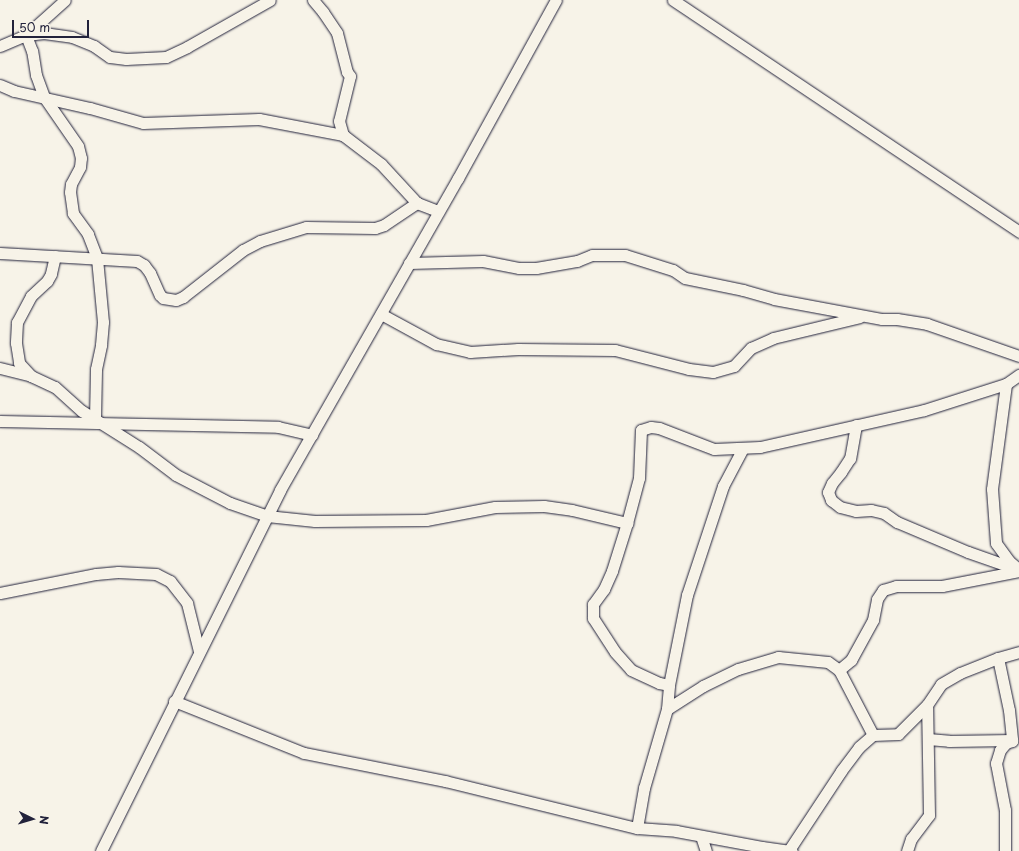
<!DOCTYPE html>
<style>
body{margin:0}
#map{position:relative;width:1019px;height:851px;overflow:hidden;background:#f7f3e8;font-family:"Playpen Sans",sans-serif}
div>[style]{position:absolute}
.roads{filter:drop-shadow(0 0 1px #22223b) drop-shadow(0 0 1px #22223b)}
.street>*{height:11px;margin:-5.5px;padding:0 5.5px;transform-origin:5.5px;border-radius:5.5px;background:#f7f3e8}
span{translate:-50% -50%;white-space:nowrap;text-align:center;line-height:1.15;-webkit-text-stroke:3px #f7f3e8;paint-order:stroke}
.north{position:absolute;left:12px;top:799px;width:40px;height:40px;-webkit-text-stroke:3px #f7f3e8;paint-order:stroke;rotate:95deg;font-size:11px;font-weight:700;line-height:16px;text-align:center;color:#22223b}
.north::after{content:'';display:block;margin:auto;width:14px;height:18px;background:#22223b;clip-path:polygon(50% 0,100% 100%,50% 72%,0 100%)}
.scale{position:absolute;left:12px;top:20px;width:77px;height:18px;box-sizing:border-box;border:2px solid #22223b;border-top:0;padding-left:5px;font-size:12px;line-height:14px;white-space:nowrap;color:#22223b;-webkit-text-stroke:3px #f7f3e8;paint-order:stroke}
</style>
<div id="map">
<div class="roads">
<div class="street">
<div style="left:313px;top:0;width:16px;rotate:50deg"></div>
<div style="left:323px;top:12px;width:25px;rotate:56deg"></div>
<div style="left:337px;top:33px;width:40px;rotate:75.6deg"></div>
<div style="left:347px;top:72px;width:5px;rotate:53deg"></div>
<div style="left:350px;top:76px;width:46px;rotate:103.7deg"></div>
<div style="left:339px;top:121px;width:15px;rotate:74deg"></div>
<div style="left:343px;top:135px;width:48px;rotate:37.3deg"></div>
<div style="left:381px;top:164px;width:53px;rotate:47.3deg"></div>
<div style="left:417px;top:203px;width:22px;rotate:21deg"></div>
<div style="left:673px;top:0;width:417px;rotate:33.8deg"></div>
<div style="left:0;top:46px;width:28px;rotate:-23deg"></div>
<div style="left:26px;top:35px;width:52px;rotate:-41.9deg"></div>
<div style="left:0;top:85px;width:15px;rotate:23deg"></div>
<div style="left:14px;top:91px;width:78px;rotate:12.6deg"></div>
<div style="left:90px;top:108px;width:55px;rotate:15.8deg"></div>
<div style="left:143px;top:123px;width:116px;rotate:-2deg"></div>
<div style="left:259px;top:119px;width:86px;rotate:10.8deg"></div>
<div style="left:0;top:253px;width:137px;rotate:3.3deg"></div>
<div style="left:137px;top:261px;width:8px;rotate:30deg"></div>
<div style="left:144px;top:265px;width:10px;rotate:53deg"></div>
<div style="left:150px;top:273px;width:24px;rotate:66deg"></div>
<div style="left:160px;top:295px;width:4px;rotate:45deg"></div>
<div style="left:163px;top:298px;width:13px;rotate:9deg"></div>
<div style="left:176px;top:300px;width:8px;rotate:-23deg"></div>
<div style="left:183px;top:297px;width:76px;rotate:-38.1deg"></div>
<div style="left:243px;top:250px;width:19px;rotate:-28deg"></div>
<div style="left:260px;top:241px;width:48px;rotate:-16.9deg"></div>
<div style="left:306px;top:227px;width:69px;rotate:0.8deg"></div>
<div style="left:375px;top:228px;width:9px;rotate:-18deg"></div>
<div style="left:384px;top:225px;width:40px;rotate:-34deg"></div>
<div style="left:55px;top:256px;width:18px;rotate:103deg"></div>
<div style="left:51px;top:274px;width:8px;rotate:120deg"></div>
<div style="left:47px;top:281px;width:22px;rotate:137deg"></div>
<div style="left:31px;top:296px;width:30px;rotate:118deg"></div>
<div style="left:17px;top:322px;width:21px;rotate:93deg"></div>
<div style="left:16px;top:343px;width:20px;rotate:81deg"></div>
<div style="left:19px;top:363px;width:18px;rotate:47deg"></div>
<div style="left:31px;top:376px;width:26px;rotate:25deg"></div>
<div style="left:55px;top:387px;width:36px;rotate:42deg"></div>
<div style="left:82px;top:411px;width:67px;rotate:32.3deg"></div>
<div style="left:139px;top:447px;width:46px;rotate:37.1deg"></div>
<div style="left:176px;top:475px;width:61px;rotate:27.4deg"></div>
<div style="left:230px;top:503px;width:39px;rotate:19deg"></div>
<div style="left:267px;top:516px;width:48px;rotate:5.9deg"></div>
<div style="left:315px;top:521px;width:111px;rotate:-0.5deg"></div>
<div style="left:426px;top:520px;width:70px;rotate:-10.7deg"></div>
<div style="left:495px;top:507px;width:49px;rotate:-1.2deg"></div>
<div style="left:544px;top:506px;width:28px;rotate:8deg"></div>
<div style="left:572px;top:510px;width:57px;rotate:13.3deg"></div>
<div style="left:627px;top:523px;width:47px;rotate:-75.1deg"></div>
<div style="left:639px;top:478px;width:48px;rotate:-87.6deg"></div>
<div style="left:641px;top:430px;width:10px;rotate:-17deg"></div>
<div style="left:651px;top:427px;width:8px;rotate:7deg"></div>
<div style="left:659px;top:428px;width:59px;rotate:20.9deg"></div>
<div style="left:714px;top:449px;width:46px;rotate:-2.5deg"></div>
<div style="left:760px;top:447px;width:168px;rotate:-12.7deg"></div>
<div style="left:924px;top:410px;width:86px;rotate:-17.6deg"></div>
<div style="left:409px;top:263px;width:74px;rotate:-1.5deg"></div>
<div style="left:483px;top:261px;width:37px;rotate:11deg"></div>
<div style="left:519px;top:268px;width:17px"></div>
<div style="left:536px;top:268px;width:42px;rotate:-9.7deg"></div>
<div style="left:577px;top:261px;width:16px;rotate:-22deg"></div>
<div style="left:592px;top:255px;width:33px"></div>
<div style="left:625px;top:255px;width:50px;rotate:17.4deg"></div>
<div style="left:673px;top:270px;width:14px;rotate:34deg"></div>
<div style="left:685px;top:278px;width:59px;rotate:11.7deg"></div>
<div style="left:743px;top:290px;width:32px;rotate:16deg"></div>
<div style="left:774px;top:299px;width:110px;rotate:10.5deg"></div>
<div style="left:882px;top:319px;width:15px"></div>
<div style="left:897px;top:319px;width:30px;rotate:9deg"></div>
<div style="left:927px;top:324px;width:97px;rotate:19.2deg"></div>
<div style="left:381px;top:314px;width:63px;rotate:28.6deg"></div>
<div style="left:436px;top:344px;width:35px;rotate:13deg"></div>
<div style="left:470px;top:352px;width:48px;rotate:-3.6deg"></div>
<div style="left:518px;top:349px;width:97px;rotate:0.6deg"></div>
<div style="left:615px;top:350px;width:76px;rotate:14.4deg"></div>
<div style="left:689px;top:369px;width:24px;rotate:7deg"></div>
<div style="left:713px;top:372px;width:22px;rotate:-16deg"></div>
<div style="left:734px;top:366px;width:25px;rotate:-47deg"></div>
<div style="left:751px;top:348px;width:24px;rotate:-24deg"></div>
<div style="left:773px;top:338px;width:89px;rotate:-13.6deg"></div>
<div style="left:0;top:368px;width:32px;rotate:14deg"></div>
<div style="left:95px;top:418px;width:49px;rotate:-88.8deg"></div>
<div style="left:96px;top:369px;width:25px;rotate:-78deg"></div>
<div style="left:101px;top:345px;width:23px;rotate:-85deg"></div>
<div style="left:103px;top:322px;width:64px;rotate:-95.4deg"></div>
<div style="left:97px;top:258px;width:26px;rotate:-111deg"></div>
<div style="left:88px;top:234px;width:26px;rotate:-126deg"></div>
<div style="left:73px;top:213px;width:21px;rotate:-98deg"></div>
<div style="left:70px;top:192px;width:8px;rotate:-83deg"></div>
<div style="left:71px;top:184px;width:19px;rotate:-62deg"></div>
<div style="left:80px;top:167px;width:9px;rotate:-84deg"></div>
<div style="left:81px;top:158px;width:12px;rotate:-104deg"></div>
<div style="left:78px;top:146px;width:60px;rotate:-124.8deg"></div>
<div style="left:44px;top:97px;width:23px;rotate:-110deg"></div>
<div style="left:36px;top:75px;width:24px;rotate:-99deg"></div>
<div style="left:32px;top:51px;width:17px;rotate:-111deg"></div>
<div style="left:26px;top:35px;width:18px;rotate:-6deg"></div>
<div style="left:44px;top:33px;width:28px;rotate:8deg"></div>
<div style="left:72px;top:37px;width:24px;rotate:22deg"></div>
<div style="left:94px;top:46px;width:19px;rotate:35deg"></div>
<div style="left:110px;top:57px;width:16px;rotate:7deg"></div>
<div style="left:126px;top:59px;width:40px;rotate:-2.9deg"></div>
<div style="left:166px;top:57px;width:23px;rotate:-25deg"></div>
<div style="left:187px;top:47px;width:95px;rotate:-29.5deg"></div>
<div style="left:0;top:421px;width:278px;rotate:1.2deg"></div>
<div style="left:278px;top:427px;width:35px;rotate:13deg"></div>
<div style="left:856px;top:425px;width:34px;rotate:100deg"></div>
<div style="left:850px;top:458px;width:17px;rotate:123deg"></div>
<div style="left:841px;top:472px;width:14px;rotate:129deg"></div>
<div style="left:832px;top:483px;width:10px;rotate:114deg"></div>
<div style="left:828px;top:492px;width:9px;rotate:69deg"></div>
<div style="left:831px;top:500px;width:11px;rotate:38deg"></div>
<div style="left:840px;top:507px;width:16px;rotate:14deg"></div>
<div style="left:856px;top:511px;width:15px;rotate:-4deg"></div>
<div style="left:871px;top:510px;width:13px;rotate:13deg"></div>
<div style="left:884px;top:513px;width:16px;rotate:35deg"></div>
<div style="left:897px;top:522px;width:77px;rotate:22.9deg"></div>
<div style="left:968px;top:552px;width:54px;rotate:19.4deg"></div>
<div style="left:627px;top:523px;width:50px;rotate:107.4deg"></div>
<div style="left:612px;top:571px;width:20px;rotate:114deg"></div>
<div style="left:604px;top:589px;width:19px;rotate:126deg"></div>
<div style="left:593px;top:604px;width:14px;rotate:90deg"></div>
<div style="left:593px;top:618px;width:40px;rotate:57.1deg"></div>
<div style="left:615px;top:652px;width:24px;rotate:48deg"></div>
<div style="left:631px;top:670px;width:31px;rotate:25deg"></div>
<div style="left:659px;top:683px;width:10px;rotate:11deg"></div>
<div style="left:1017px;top:568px;width:11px;rotate:-139deg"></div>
<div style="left:1009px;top:561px;width:22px;rotate:-126deg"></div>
<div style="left:996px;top:543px;width:54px;rotate:-94.2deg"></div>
<div style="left:992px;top:489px;width:106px;rotate:-82.4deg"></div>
<div style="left:1006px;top:384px;width:16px;rotate:-35deg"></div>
<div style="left:0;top:593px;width:98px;rotate:-11.2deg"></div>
<div style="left:96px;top:574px;width:22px;rotate:-5deg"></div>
<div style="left:118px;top:572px;width:38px;rotate:3deg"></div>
<div style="left:156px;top:574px;width:16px;rotate:27deg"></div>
<div style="left:170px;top:581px;width:28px;rotate:52deg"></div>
<div style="left:187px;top:603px;width:49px;rotate:76deg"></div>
<div style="left:998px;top:658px;width:53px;rotate:78.1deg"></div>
<div style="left:1009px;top:710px;width:31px;rotate:84deg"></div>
<div style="left:1012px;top:741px;width:6px;rotate:162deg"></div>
<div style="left:1006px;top:743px;width:9px;rotate:131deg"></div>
<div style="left:1000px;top:750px;width:14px;rotate:107deg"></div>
<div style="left:996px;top:763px;width:48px;rotate:79.2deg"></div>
<div style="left:1005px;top:810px;width:41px;rotate:90deg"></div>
<div style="left:839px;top:670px;width:16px;rotate:-40deg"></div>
<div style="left:851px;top:660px;width:46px;rotate:-61.2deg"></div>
<div style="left:873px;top:620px;width:21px;rotate:-79deg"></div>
<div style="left:877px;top:599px;width:11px;rotate:-56deg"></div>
<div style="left:883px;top:590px;width:14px;rotate:-17deg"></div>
<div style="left:896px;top:586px;width:46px"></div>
<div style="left:942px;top:586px;width:78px;rotate:-11deg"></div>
<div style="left:174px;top:701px;width:140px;rotate:21.8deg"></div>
<div style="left:304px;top:753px;width:144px;rotate:11.2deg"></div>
<div style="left:445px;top:781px;width:198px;rotate:13.8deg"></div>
<div style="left:637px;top:828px;width:39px;rotate:4deg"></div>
<div style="left:676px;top:831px;width:87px;rotate:10.5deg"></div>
<div style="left:762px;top:847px;width:30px;rotate:8deg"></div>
<div style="left:667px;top:709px;width:24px;rotate:-85deg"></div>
<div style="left:669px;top:685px;width:92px;rotate:-78.7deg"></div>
<div style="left:687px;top:595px;width:115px;rotate:-71.7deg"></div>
<div style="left:723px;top:486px;width:43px;rotate:-62.2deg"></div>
<div style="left:928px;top:739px;width:21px;rotate:5deg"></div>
<div style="left:949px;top:741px;width:63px;rotate:-0.9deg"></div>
<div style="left:637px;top:828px;width:41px;rotate:-80.1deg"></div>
<div style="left:644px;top:788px;width:82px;rotate:-73.8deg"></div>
<div style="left:667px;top:709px;width:43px;rotate:-32.6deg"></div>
<div style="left:703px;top:686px;width:39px;rotate:-26deg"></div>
<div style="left:738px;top:669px;width:42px;rotate:-16.7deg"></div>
<div style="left:778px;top:657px;width:50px;rotate:5.7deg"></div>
<div style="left:828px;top:662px;width:14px;rotate:36deg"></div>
<div style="left:839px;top:670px;width:73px;rotate:62.4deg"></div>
<div style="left:701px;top:836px;width:16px;rotate:72deg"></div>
<div style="left:789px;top:850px;width:95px;rotate:-56.6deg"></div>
<div style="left:841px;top:771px;width:30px;rotate:-53deg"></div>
<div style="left:859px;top:747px;width:18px;rotate:-41deg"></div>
<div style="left:873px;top:735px;width:25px;rotate:-2deg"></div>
<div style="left:898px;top:734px;width:41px;rotate:-45deg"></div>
<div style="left:927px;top:705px;width:25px;rotate:-56deg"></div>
<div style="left:941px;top:684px;width:22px;rotate:-30deg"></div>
<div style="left:960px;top:673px;width:41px;rotate:-21.5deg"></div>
<div style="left:998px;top:658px;width:22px;rotate:-16deg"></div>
<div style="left:101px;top:851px;width:403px;rotate:-63.6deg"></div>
<div style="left:280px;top:490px;width:359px;rotate:-60.3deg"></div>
<div style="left:458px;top:178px;width:203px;rotate:-61.2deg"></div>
<div style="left:907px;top:851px;width:13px;rotate:-72deg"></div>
<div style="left:911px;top:839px;width:30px;rotate:-53deg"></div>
<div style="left:929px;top:815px;width:110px;rotate:-91deg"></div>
</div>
</div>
<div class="north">N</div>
<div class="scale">50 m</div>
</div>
